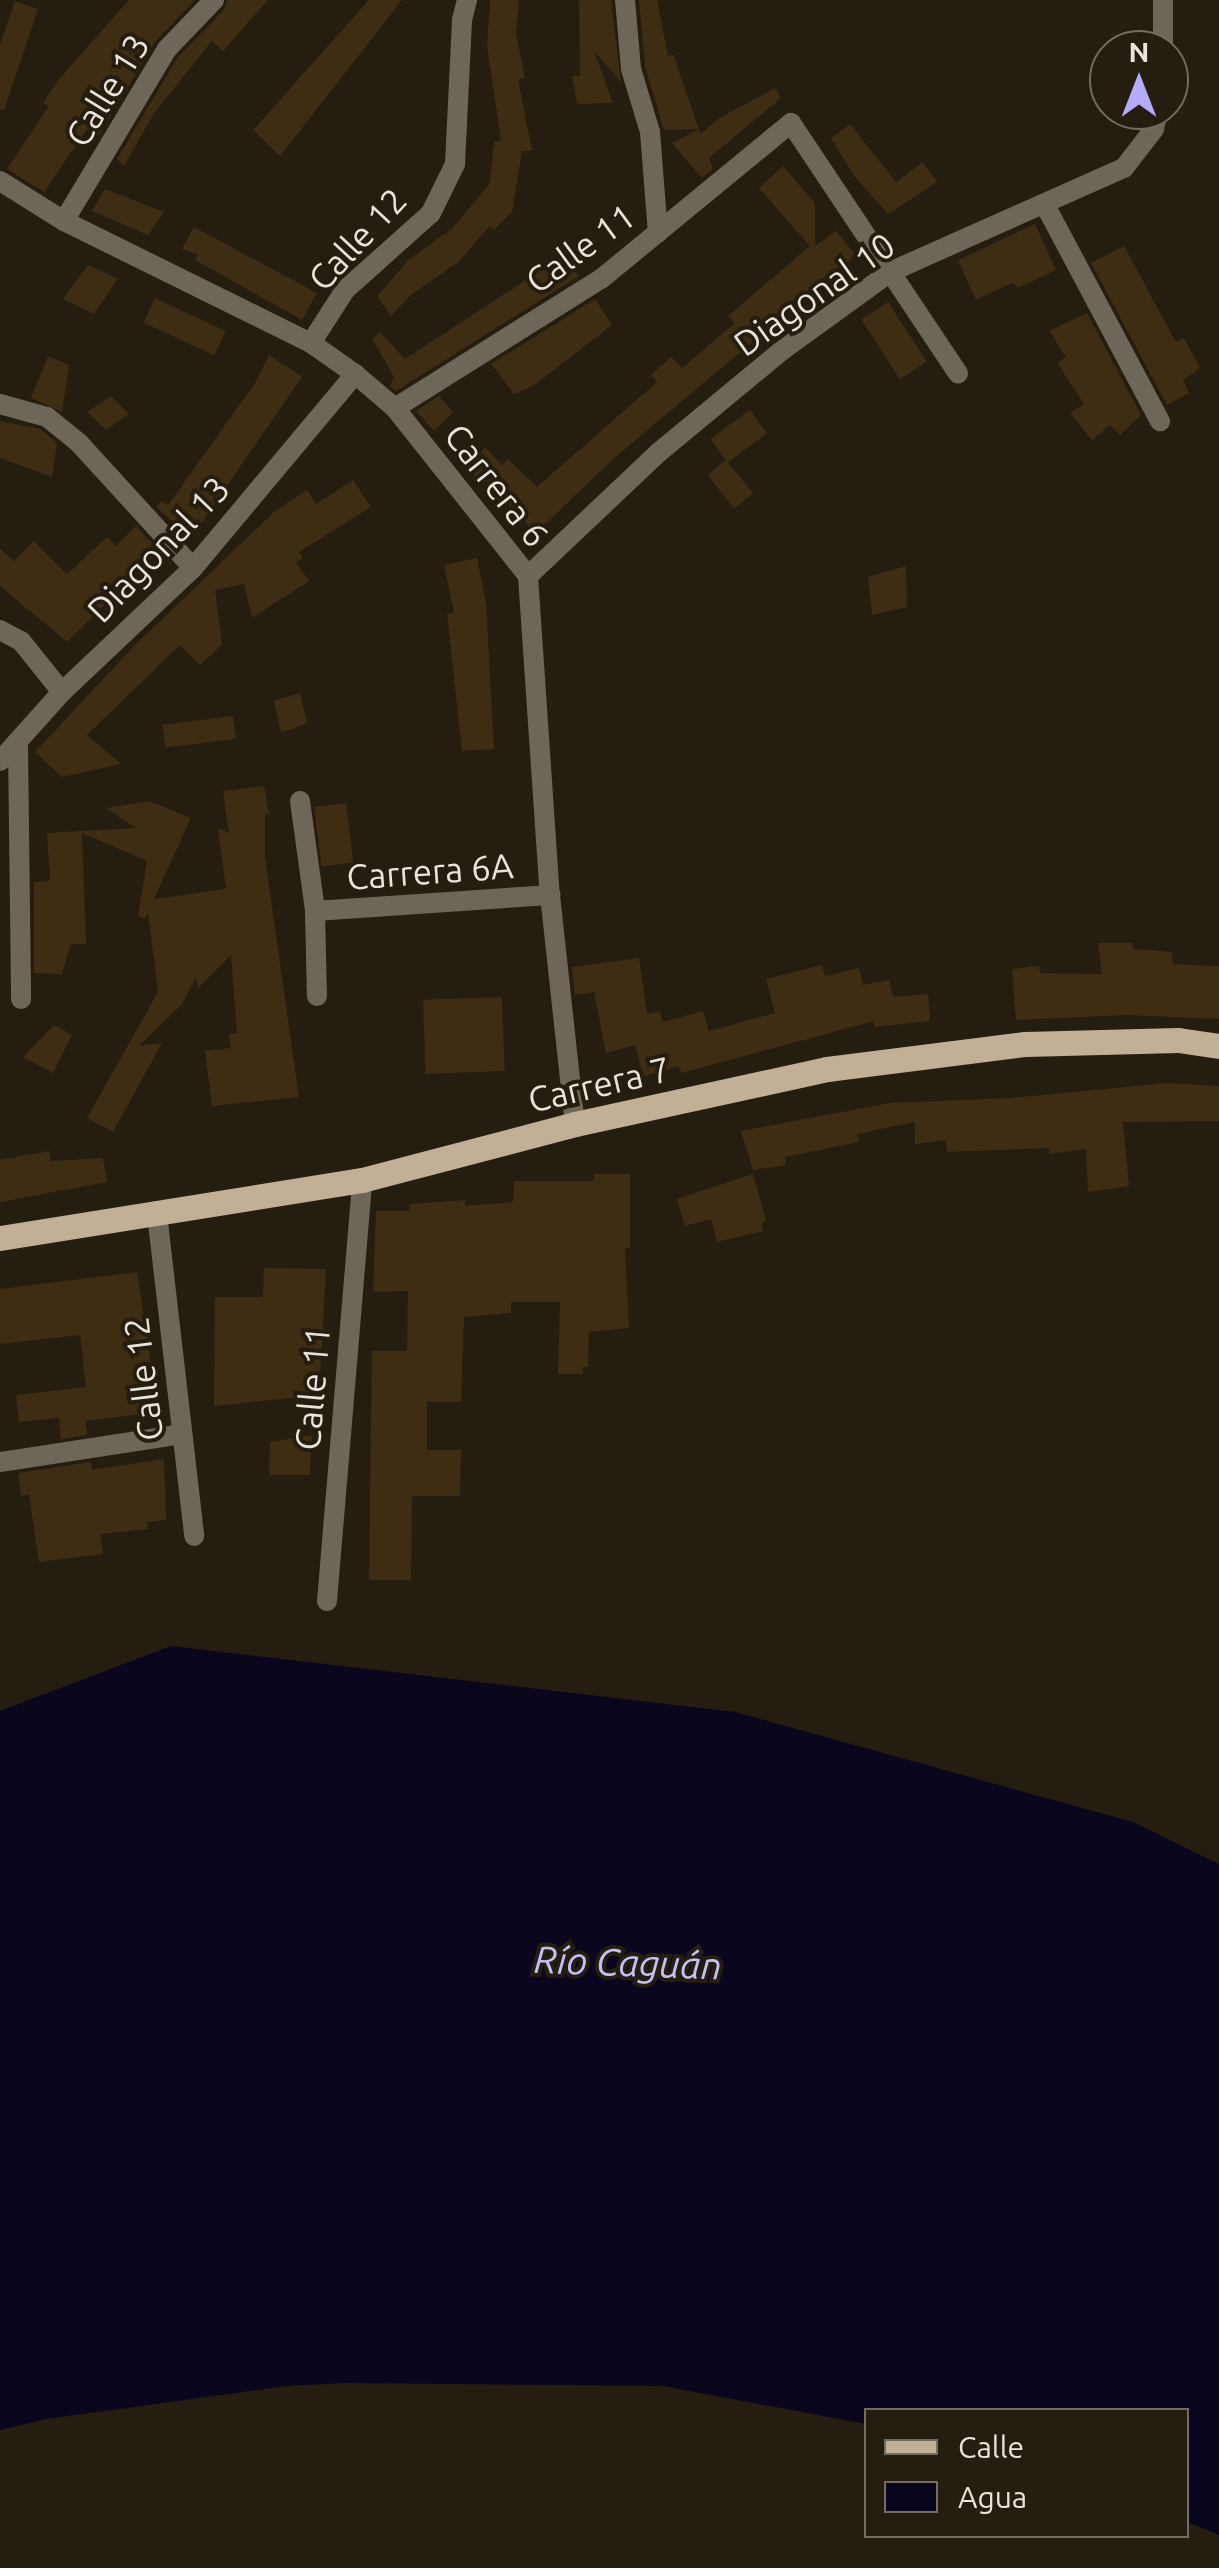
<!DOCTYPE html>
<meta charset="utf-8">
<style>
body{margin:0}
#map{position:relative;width:1219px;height:2568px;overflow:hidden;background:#251d10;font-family:Ubuntu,sans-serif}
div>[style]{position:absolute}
.water>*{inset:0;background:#0a061d}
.building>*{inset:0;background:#3e2d12;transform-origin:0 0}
.street>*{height:20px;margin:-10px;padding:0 10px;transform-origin:10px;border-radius:10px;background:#6f665a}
.primary>*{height:25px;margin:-12.5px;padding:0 12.5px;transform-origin:12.5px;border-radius:12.5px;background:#c1af96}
span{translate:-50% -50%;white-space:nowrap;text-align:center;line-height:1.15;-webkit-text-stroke:8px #251d10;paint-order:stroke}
.street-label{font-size:35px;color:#e9e3db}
.water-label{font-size:38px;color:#c4bff7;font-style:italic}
.legend{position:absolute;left:864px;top:2408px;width:325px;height:130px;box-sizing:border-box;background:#251d10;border:2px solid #736c61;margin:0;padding:12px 18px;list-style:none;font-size:30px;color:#e9e3db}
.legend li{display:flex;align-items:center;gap:20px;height:50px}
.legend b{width:50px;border:2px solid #736c61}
.north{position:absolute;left:1089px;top:30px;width:100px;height:100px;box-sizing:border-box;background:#251d10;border:2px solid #736c61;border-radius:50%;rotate:0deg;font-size:28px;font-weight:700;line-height:40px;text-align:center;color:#e9e3db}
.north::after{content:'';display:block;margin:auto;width:35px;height:45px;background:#b4acf9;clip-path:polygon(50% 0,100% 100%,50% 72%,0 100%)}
</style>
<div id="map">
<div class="water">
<div style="clip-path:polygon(171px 1646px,735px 1712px,1133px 1822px,1219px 1864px,1219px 2535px,1187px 2522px,1186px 2410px,866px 2410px,866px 2424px,663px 2386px,345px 2383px,287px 2386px,46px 2419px,0 2430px,0 1711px)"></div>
</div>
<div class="building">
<div style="clip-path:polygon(129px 0,195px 0,155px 42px,97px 139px,87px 129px,44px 192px,7px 169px,49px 106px,43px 103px,59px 79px)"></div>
<div style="clip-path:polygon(227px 0,268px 0,223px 51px,212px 41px,154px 113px,124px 166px,117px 159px,178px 57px,224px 10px)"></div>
<div style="clip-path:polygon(369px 0,402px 0,280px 156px,253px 130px)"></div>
<div style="clip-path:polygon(490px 0,519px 0,516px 34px,525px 78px,518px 79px,532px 151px,522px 151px,512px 212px,494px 230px,490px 226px,457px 263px,412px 294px,391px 316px,377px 297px,408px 260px,453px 228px,490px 183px,494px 142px,501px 140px,487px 46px)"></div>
<div style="clip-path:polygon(579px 0,611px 0,621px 82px,594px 51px,613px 103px,577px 104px,572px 76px,580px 76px)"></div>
<div style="clip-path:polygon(639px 0,657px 0,668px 56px,673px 54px,699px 129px,664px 130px,645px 66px)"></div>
<div style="clip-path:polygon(15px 1px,38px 9px,4px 110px,0 109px,0 45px)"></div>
<div style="clip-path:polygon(775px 88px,781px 98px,709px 158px,713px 169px,702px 178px,672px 143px,699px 129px,701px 134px,718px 119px)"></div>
<div style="clip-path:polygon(850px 124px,896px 182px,923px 162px,937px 182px,888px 214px,854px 176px,831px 138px)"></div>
<div style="clip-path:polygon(783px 166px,815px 203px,815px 246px,836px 231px,856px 255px,613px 459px,536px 533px,486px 480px,489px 477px,481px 483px,466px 467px,485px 447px,502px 465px,508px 459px,537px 487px,657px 382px,651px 375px,671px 357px,682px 368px,735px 323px,728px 316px,810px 246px,759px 188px)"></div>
<div style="clip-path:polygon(105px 189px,164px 212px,148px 235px,92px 211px)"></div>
<div style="clip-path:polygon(1035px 224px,1056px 270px,1018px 288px,1012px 283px,976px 300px,958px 260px)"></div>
<div style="clip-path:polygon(194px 227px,317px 293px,302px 320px,195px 260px,198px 254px,182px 249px)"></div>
<div style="clip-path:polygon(1124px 246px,1176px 342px,1184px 338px,1200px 368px,1183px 380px,1189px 393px,1167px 405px,1091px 263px)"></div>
<div style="clip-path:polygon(558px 259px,567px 259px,579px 276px,396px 391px,390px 386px,394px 377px,372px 339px,380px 332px,405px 359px)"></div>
<div style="clip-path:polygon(88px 265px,118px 279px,94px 314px,63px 299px)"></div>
<div style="left:155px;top:298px;width:78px;height:27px;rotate:25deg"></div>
<div style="clip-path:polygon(595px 299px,612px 325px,533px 386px,514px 394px,491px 364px)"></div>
<div style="left:888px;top:302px;width:71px;height:32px;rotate:57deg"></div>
<div style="clip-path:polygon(1087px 313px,1141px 415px,1120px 435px,1110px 425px,1092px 440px,1070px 413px,1084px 404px,1057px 363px,1066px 357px,1049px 331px)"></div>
<div style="clip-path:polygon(269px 355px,302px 377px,191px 538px,156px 507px,161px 501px,168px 505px,255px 383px)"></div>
<div style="clip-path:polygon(48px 356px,69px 365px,62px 412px,31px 398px)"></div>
<div style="clip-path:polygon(111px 396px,129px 414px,106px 430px,87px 412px)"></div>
<div style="clip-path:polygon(439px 396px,453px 412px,434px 431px,416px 411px)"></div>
<div style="left:750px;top:410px;width:29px;height:49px;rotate:54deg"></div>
<div style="clip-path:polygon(0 421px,41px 429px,57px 443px,52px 477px,0 458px)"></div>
<div style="left:726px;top:460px;width:43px;height:24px;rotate:51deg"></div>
<div style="clip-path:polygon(353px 480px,371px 507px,299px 552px,303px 558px,296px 562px,309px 581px,252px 618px,244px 584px,215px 590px,222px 645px,200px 665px,180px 645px,87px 735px,121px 764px,62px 777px,35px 752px,135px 645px,274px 512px,307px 490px,316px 504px)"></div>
<div style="clip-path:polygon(136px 526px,159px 551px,67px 642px,0 586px,0 549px,14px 561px,34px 541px,67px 574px,107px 537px,116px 546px)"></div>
<div style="clip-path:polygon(477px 558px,486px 603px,494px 749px,462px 751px,447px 614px,454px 612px,444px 565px)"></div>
<div style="clip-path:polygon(906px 566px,907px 607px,872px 615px,868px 577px)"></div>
<div style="clip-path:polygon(300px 693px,307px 723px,281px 733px,274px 701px)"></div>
<div style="left:233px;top:716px;width:23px;height:71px;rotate:83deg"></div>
<div style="clip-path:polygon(264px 786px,269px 814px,265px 814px,265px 858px,299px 1097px,212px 1106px,205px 1051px,231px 1048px,229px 1034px,237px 1033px,231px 955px,198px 988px,196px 977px,183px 1003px,139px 1046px,162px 1043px,113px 1132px,87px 1118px,158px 992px,148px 913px,145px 918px,138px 916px,147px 861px,82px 833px,86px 944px,71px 944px,62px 974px,34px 973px,34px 882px,50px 881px,47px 833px,136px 828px,106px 808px,149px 801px,191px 818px,154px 899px,226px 889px,218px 828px,229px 833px,223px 791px)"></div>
<div style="left:346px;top:803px;width:60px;height:32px;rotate:83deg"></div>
<div style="clip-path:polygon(1098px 943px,1132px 943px,1133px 949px,1172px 952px,1173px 964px,1219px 966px,1219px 1019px,1125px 1015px,1016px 1020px,1012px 969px,1039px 966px,1040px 973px,1102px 974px)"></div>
<div style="clip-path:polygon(639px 958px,647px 1014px,660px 1011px,663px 1022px,703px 1011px,709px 1031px,775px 1013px,766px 979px,822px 965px,825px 976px,859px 968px,863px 985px,889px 980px,893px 997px,928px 994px,930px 1021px,874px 1027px,874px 1021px,681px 1073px,679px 1066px,643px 1076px,635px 1045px,606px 1053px,594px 992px,575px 995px,572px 967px)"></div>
<div style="left:502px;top:997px;width:74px;height:79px;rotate:88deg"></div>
<div style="clip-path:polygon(54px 1025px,72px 1035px,53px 1073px,23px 1057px)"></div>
<div style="clip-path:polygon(1167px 1083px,1219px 1086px,1219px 1121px,1123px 1122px,1129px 1186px,1088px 1192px,1086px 1149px,1049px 1154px,1049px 1148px,947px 1152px,946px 1140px,915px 1144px,915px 1122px,857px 1134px,859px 1142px,785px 1157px,786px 1165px,753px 1170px,741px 1131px,890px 1103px,1011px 1098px)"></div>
<div style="clip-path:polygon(49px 1151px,51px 1161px,103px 1158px,107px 1182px,0 1202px,0 1160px)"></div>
<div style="clip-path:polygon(594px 1174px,630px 1174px,630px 1248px,625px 1248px,629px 1328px,589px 1332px,588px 1367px,583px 1367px,583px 1374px,558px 1374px,560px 1302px,511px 1302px,511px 1313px,464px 1317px,461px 1402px,427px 1402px,427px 1450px,461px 1450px,460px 1496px,412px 1496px,411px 1580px,369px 1580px,372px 1351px,407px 1351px,408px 1291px,373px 1292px,376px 1211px,410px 1211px,410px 1204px,465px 1200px,465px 1206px,513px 1202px,514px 1181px,594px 1181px)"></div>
<div style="clip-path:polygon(753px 1174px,766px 1221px,761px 1223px,763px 1231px,717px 1242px,711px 1219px,685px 1226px,677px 1199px)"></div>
<div style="clip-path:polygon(264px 1268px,326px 1269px,319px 1395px,214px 1406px,215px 1297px,263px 1297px)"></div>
<div style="clip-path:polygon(137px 1272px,158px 1412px,85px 1421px,87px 1435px,61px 1439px,59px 1418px,19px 1422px,16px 1395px,86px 1387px,80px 1335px,0 1344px,0 1289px)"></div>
<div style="clip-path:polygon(312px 1435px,310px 1475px,269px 1475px,270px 1442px)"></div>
<div style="clip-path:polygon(164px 1459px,166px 1520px,147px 1522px,148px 1529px,101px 1534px,103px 1554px,39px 1562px,29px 1495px,21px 1496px,18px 1473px,91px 1462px,92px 1470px)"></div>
</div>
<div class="street">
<div style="left:625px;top:0;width:69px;rotate:85deg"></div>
<div style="left:631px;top:69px;width:66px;rotate:73.2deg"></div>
<div style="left:650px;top:132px;width:101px;rotate:85.5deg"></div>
<div style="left:1163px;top:0;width:50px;rotate:90deg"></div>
<div style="left:0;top:181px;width:75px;rotate:32deg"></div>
<div style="left:64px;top:221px;width:275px;rotate:26.3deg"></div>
<div style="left:311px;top:343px;width:54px;rotate:35.2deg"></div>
<div style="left:355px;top:374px;width:52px;rotate:40.4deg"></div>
<div style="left:395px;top:408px;width:214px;rotate:51.6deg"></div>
<div style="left:528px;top:576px;width:320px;rotate:86.1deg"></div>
<div style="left:550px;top:895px;width:230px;rotate:83.8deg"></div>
<div style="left:1045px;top:205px;width:245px;rotate:62deg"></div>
<div style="left:64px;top:221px;width:200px;rotate:-59.1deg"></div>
<div style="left:167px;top:49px;width:68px;rotate:-46.2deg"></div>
<div style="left:311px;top:343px;width:63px;rotate:-57.3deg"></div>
<div style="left:345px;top:290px;width:115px;rotate:-41.8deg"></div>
<div style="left:431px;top:213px;width:55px;rotate:-63.9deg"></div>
<div style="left:455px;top:164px;width:144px;rotate:-87.2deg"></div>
<div style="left:462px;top:20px;width:21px;rotate:-76deg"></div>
<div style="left:0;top:404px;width:49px;rotate:15.5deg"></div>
<div style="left:47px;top:417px;width:41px;rotate:39.1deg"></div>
<div style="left:79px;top:443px;width:169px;rotate:47.6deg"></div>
<div style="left:395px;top:408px;width:243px;rotate:-32.1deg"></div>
<div style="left:601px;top:279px;width:246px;rotate:-39.4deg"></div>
<div style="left:791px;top:123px;width:301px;rotate:56.3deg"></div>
<div style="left:528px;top:576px;width:179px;rotate:-43.4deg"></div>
<div style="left:658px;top:453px;width:158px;rotate:-39.6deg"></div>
<div style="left:780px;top:352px;width:136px;rotate:-36deg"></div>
<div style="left:890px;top:272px;width:256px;rotate:-24deg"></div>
<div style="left:1124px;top:168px;width:49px;rotate:-52.4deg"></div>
<div style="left:1154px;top:129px;width:19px;rotate:-78deg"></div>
<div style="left:0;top:630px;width:24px;rotate:28deg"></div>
<div style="left:21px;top:641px;width:65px;rotate:51.2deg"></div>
<div style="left:18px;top:746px;width:253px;rotate:89.3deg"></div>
<div style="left:0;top:761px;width:93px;rotate:-48.1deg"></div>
<div style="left:62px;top:692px;width:180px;rotate:-43.4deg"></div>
<div style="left:193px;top:568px;width:253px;rotate:-50.1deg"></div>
<div style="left:300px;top:801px;width:111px;rotate:82.2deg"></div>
<div style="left:315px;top:911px;width:85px;rotate:88.7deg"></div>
<div style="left:315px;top:911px;width:236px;rotate:-3.9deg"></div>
<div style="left:157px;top:1214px;width:324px;rotate:83.4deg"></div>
<div style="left:0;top:1462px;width:184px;rotate:-8.7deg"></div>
<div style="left:327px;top:1601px;width:422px;rotate:-85.2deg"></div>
</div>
<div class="primary">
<div style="left:0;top:1238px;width:367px;rotate:-9.1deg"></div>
<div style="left:362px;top:1180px;width:220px;rotate:-14.7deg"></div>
<div style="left:575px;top:1124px;width:258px;rotate:-12.3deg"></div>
<div style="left:827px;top:1069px;width:200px;rotate:-7.2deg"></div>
<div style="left:1025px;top:1044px;width:153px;rotate:-1.5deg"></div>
<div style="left:1178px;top:1040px;width:41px;rotate:8.3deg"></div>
</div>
<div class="street-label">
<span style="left:107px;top:90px;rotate:-58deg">Calle 13</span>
<span style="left:357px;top:239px;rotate:-47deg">Calle 12</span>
<span style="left:580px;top:248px;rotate:-36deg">Calle 11</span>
<span style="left:814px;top:294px;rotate:-35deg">Diagonal 10</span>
<span style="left:497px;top:485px;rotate:52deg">Carrera 6</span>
<span style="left:158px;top:549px;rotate:-46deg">Diagonal 13</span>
<span style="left:430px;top:871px;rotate:-4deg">Carrera 6A</span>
<span style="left:599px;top:1084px;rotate:-13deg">Carrera 7</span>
<span style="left:143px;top:1379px;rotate:-97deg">Calle 12</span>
<span style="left:312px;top:1388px;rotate:-85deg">Calle 11</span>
</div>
<div class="water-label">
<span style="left:628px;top:1963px;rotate:2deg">Río Caguán</span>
</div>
<ul class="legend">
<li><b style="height:12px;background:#c1af96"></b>Calle</li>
<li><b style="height:28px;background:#0a061d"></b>Agua</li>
</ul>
<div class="north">N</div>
</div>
